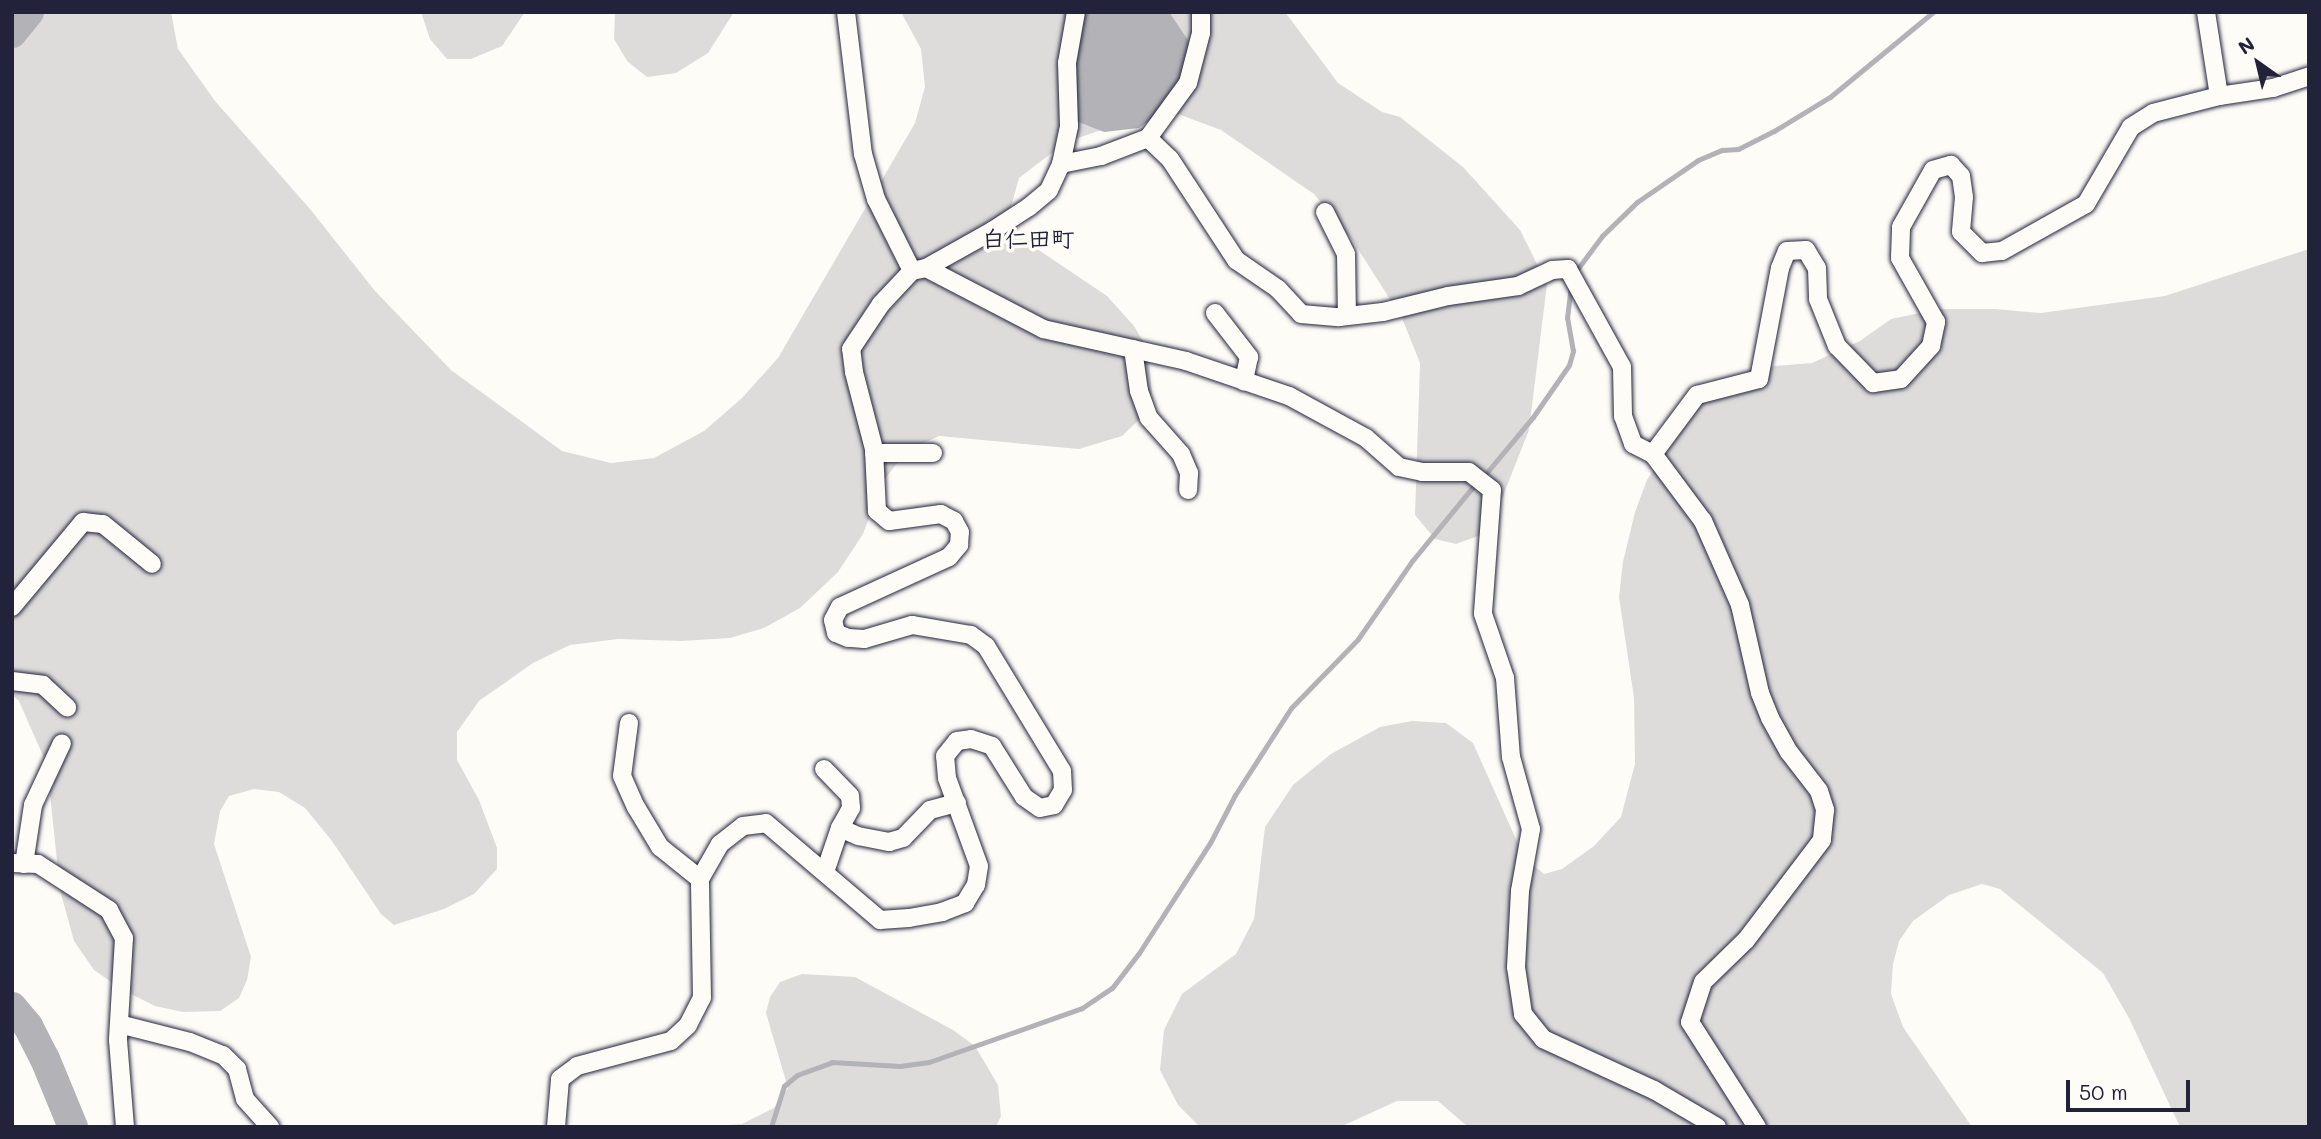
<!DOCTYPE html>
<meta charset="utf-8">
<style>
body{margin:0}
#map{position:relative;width:2321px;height:1139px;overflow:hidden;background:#fdfcf7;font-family:Mali,"Klee One",sans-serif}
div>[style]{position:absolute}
.green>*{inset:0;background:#dddcdb}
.water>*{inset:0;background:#b2b2b7}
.stream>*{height:5px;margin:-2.5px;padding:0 2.5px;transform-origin:2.5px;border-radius:2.5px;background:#b2b2b7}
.river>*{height:30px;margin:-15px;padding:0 15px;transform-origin:15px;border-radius:15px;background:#b2b2b7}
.roads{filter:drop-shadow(0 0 2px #22223b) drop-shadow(0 0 2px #22223b)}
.minor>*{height:18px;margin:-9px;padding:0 9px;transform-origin:9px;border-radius:9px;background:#fdfcf7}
span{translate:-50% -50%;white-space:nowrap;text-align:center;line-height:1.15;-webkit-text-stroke:7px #fdfcf7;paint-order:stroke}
.quarter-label{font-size:23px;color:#22223b;font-weight:700}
.frame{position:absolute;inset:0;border:14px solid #22223b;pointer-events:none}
.north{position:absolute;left:2223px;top:28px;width:70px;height:70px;-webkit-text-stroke:5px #fdfcf7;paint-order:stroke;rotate:326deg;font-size:19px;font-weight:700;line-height:28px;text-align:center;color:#22223b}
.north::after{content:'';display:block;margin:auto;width:24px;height:32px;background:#22223b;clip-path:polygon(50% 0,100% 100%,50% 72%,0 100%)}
.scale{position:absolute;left:2066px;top:1080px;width:124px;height:32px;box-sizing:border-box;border:4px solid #22223b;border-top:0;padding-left:9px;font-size:21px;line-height:24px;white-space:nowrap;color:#22223b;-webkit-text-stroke:5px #fdfcf7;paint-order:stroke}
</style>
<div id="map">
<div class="green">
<div style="clip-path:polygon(12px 12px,171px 12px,178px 49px,215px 101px,310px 209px,375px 291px,451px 370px,562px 451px,611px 463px,654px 458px,704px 431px,742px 398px,778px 358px,915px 123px,925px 87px,921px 49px,901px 12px,1285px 12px,1338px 83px,1382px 112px,1400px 117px,1463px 167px,1520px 230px,1547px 284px,1529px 430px,1503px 496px,1481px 535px,1456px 544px,1435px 539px,1415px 515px,1420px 363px,1402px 318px,1351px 238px,1314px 194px,1221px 130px,1178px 114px,1113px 126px,1066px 142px,1019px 178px,1011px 207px,1021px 238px,1107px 296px,1134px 326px,1148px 350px,1152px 392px,1145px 414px,1122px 436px,1079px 449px,939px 436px,906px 451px,882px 483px,863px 534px,838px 572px,800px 608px,764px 628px,730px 638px,681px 641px,618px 639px,570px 645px,533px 663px,479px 701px,457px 732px,457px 760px,479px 800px,497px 848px,497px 869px,474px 894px,444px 909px,394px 925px,381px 914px,332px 841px,305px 808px,279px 792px,254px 789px,229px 796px,220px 811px,214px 844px,251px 957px,247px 980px,239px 998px,220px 1011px,183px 1012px,155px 1006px,123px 990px,94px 970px,74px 941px,60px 890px,47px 765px,19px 701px,12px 695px)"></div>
<div style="clip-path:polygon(421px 12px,525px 12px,502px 46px,471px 59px,447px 59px,430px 39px)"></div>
<div style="clip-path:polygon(615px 12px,734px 12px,708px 53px,676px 73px,647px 77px,627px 61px,614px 39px)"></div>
<div style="clip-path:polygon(2309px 249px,2309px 1127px,2180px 1127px,2129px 1018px,2103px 973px,2000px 889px,1982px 884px,1949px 895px,1913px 921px,1899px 941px,1893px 964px,1891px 994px,1903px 1027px,1972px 1127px,1468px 1127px,1438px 1101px,1397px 1101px,1340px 1127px,1200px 1127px,1178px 1105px,1160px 1070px,1164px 1030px,1182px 994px,1236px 954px,1254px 919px,1265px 827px,1293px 785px,1331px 754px,1380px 727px,1412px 721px,1446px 723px,1473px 743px,1524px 857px,1544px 874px,1562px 869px,1594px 846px,1621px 817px,1635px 764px,1634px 698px,1619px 597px,1623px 562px,1635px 512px,1647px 480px,1699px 406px,1728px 385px,1774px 366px,1812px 363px,1860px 341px,1891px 319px,1939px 309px,1995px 309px,2041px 313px,2165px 296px)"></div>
<div style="clip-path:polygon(802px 974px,855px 977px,953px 1030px,975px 1046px,998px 1085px,1001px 1116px,996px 1127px,695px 1127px,742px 1124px,774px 1108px,788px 1088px,766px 1013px,770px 997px,780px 982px)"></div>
</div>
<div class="water">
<div style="clip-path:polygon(1081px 12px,1169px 12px,1188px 40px,1192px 52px,1171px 104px,1139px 128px,1104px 132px,1076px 121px,1072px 89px)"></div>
</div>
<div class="stream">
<div style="left:1576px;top:271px;width:44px;rotate:-53.4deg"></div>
<div style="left:1602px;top:236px;width:49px;rotate:-44.2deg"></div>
<div style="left:1637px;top:202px;width:74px;rotate:-34.5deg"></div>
<div style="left:1698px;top:160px;width:26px;rotate:-23deg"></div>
<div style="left:1722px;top:150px;width:16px;rotate:-4deg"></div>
<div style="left:1738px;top:149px;width:40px;rotate:-26.6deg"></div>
<div style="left:1774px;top:131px;width:66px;rotate:-31.3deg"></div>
<div style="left:1830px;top:97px;width:134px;rotate:-39.5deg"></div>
<div style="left:1483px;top:477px;width:78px;rotate:-50.2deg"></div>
<div style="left:1533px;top:417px;width:63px;rotate:-55.3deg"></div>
<div style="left:1569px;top:365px;width:15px;rotate:-74deg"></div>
<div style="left:1573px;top:351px;width:34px;rotate:-100deg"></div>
<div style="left:1567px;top:318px;width:34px;rotate:-83deg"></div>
<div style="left:771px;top:1127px;width:43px;rotate:-72.4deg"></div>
<div style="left:784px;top:1086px;width:17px;rotate:-40deg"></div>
<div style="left:797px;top:1075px;width:37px;rotate:-20deg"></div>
<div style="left:832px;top:1062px;width:68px;rotate:3.4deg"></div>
<div style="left:900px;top:1066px;width:29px;rotate:-8deg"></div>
<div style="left:929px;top:1062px;width:162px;rotate:-19.4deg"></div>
<div style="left:1082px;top:1008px;width:36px;rotate:-34deg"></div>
<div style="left:1112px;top:988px;width:44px;rotate:-52.4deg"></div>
<div style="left:1139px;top:953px;width:131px;rotate:-57.2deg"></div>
<div style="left:1210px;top:843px;width:54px;rotate:-62.5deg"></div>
<div style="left:1235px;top:795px;width:103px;rotate:-57.2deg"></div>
<div style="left:1291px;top:708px;width:96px;rotate:-45.8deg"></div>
<div style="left:1358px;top:639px;width:95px;rotate:-55.3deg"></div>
<div style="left:1412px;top:561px;width:101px;rotate:-50.6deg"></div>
</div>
<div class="river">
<div style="left:12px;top:33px;width:27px;rotate:-51deg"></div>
<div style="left:12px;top:1007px;width:25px;rotate:50deg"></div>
<div style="left:28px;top:1026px;width:37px;rotate:63deg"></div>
<div style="left:45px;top:1059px;width:74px;rotate:67.6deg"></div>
</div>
<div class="roads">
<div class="minor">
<div style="left:846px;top:12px;width:143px;rotate:83.2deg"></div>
<div style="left:863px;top:154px;width:47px;rotate:73.9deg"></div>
<div style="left:876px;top:199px;width:80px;rotate:63.4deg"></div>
<div style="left:2206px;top:12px;width:85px;rotate:81.2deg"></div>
<div style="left:1148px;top:138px;width:68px;rotate:-54deg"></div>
<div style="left:1188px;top:83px;width:52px;rotate:-75.4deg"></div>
<div style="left:1201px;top:33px;width:21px;rotate:-90deg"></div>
<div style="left:1061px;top:164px;width:41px;rotate:-11.3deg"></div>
<div style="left:1101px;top:156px;width:50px;rotate:-21deg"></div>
<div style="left:1148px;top:138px;width:30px;rotate:44deg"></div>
<div style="left:1170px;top:159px;width:121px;rotate:56.8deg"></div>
<div style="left:1236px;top:260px;width:51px;rotate:34.6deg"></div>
<div style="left:1278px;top:289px;width:34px;rotate:47deg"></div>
<div style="left:1301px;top:314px;width:38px;rotate:5deg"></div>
<div style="left:1339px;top:317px;width:44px;rotate:-6.5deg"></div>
<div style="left:1383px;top:312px;width:67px;rotate:-13.8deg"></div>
<div style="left:1448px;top:296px;width:71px;rotate:-8.1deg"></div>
<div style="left:1518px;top:286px;width:38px;rotate:-25deg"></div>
<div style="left:1552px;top:270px;width:16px;rotate:-4deg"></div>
<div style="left:1568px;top:269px;width:112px;rotate:61.1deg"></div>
<div style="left:1622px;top:367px;width:49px;rotate:88.8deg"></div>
<div style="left:1623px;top:416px;width:30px;rotate:70deg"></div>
<div style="left:1633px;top:444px;width:22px;rotate:27deg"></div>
<div style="left:1653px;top:454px;width:84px;rotate:53.3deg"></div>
<div style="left:1703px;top:521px;width:92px;rotate:66.2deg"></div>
<div style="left:1740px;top:605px;width:90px;rotate:77.2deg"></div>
<div style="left:1760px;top:693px;width:27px;rotate:68deg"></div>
<div style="left:1770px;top:718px;width:39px;rotate:61deg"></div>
<div style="left:1789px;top:752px;width:49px;rotate:52.4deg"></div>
<div style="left:1819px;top:791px;width:20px;rotate:72deg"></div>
<div style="left:1825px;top:810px;width:30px;rotate:96deg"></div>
<div style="left:1822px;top:840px;width:126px;rotate:127.2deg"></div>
<div style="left:1746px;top:940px;width:60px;rotate:135.7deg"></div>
<div style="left:1703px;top:982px;width:42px;rotate:108deg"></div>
<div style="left:1690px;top:1022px;width:125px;rotate:57.5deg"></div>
<div style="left:1325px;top:212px;width:47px;rotate:63.4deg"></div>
<div style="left:1346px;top:254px;width:62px;rotate:89.1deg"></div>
<div style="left:926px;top:268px;width:132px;rotate:27.5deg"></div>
<div style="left:1043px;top:329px;width:147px;rotate:12.6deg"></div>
<div style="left:1186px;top:361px;width:109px;rotate:18.8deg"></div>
<div style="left:1289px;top:396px;width:88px;rotate:28.6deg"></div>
<div style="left:1366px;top:438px;width:44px;rotate:41.3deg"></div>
<div style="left:1399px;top:467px;width:24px;rotate:12deg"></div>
<div style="left:1422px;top:472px;width:47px"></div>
<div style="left:1469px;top:472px;width:29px;rotate:38deg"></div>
<div style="left:1492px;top:490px;width:124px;rotate:94.2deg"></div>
<div style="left:1483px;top:614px;width:68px;rotate:71deg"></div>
<div style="left:1505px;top:678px;width:79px;rotate:85.7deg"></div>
<div style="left:1511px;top:757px;width:75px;rotate:74.5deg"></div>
<div style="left:1531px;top:829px;width:63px;rotate:100.1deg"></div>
<div style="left:1520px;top:891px;width:76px;rotate:93deg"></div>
<div style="left:1516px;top:967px;width:48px;rotate:81.5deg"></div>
<div style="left:1523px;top:1014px;width:32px;rotate:51deg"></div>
<div style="left:1543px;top:1039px;width:122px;rotate:24.7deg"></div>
<div style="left:1654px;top:1090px;width:73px;rotate:30.4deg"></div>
<div style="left:1215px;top:313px;width:56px;rotate:52.3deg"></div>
<div style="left:1249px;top:357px;width:25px;rotate:102deg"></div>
<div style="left:1133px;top:349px;width:42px;rotate:81.9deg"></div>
<div style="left:1139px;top:391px;width:29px;rotate:70deg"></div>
<div style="left:1149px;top:418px;width:48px;rotate:48.4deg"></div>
<div style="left:1181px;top:454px;width:21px;rotate:67deg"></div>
<div style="left:1189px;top:473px;width:17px;rotate:93deg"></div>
<div style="left:874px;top:453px;width:59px"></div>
<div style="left:1653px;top:454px;width:74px;rotate:-53.3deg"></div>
<div style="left:1697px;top:395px;width:64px;rotate:-14.5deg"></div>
<div style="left:1759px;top:379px;width:113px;rotate:-79.3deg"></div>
<div style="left:1780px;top:268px;width:18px;rotate:-68deg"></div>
<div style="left:1787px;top:251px;width:19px;rotate:-3deg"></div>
<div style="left:1806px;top:250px;width:21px;rotate:59deg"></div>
<div style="left:1817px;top:268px;width:31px;rotate:88deg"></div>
<div style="left:1818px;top:299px;width:51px;rotate:68deg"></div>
<div style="left:1837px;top:346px;width:52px;rotate:45.8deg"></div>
<div style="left:1873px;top:383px;width:28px;rotate:-8deg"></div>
<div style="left:1901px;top:379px;width:45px;rotate:-47.7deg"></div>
<div style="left:1931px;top:346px;width:25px;rotate:-78deg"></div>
<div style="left:1936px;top:322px;width:73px;rotate:-119.4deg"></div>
<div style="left:1900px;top:258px;width:31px;rotate:-88deg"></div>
<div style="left:1901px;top:227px;width:65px;rotate:-60.7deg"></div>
<div style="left:1933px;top:170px;width:19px;rotate:-16deg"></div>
<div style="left:1951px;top:165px;width:15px;rotate:48deg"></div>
<div style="left:1961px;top:176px;width:21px;rotate:82deg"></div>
<div style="left:1964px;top:197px;width:35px;rotate:95deg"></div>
<div style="left:1961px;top:232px;width:30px;rotate:45deg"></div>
<div style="left:1982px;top:253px;width:20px;rotate:-6deg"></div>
<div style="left:2002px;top:251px;width:96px;rotate:-29.2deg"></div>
<div style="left:2086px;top:204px;width:89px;rotate:-59.7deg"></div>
<div style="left:2131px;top:127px;width:26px;rotate:-32deg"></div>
<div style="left:2153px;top:113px;width:68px;rotate:-14.4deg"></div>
<div style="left:2219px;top:96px;width:55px;rotate:-8.4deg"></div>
<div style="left:2273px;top:88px;width:38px;rotate:-18deg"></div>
<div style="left:12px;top:607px;width:111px;rotate:-50.1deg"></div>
<div style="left:83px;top:522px;width:20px;rotate:6deg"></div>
<div style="left:103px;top:524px;width:63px;rotate:39.2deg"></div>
<div style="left:12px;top:681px;width:31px;rotate:7deg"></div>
<div style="left:43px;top:685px;width:33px;rotate:43deg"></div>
<div style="left:629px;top:723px;width:53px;rotate:97.5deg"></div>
<div style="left:622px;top:776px;width:34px;rotate:66deg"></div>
<div style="left:636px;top:807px;width:47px;rotate:59deg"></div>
<div style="left:660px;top:847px;width:51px;rotate:38.7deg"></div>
<div style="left:824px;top:769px;width:37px;rotate:46deg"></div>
<div style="left:850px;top:796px;width:12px;rotate:85deg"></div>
<div style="left:851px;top:808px;width:23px;rotate:119deg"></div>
<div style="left:12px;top:863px;width:26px;rotate:2deg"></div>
<div style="left:38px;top:864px;width:85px;rotate:32.9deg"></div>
<div style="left:109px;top:910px;width:32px;rotate:62deg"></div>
<div style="left:124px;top:938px;width:102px;rotate:93.4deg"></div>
<div style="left:118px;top:1040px;width:87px;rotate:85.4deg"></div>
<div style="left:24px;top:864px;width:60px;rotate:-81.3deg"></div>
<div style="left:33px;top:805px;width:68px;rotate:-64.9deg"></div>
<div style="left:825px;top:872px;width:46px;rotate:-71.2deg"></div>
<div style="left:840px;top:828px;width:20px;rotate:24deg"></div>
<div style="left:858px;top:836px;width:32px;rotate:11deg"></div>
<div style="left:889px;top:842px;width:15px;rotate:-16deg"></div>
<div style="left:903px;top:838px;width:39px;rotate:-46deg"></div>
<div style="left:930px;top:810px;width:28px;rotate:-15deg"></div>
<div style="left:119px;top:1024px;width:73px;rotate:14.2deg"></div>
<div style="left:190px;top:1042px;width:35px;rotate:22deg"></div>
<div style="left:223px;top:1055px;width:20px;rotate:45deg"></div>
<div style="left:237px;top:1069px;width:31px;rotate:75deg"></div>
<div style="left:245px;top:1099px;width:38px;rotate:48deg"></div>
<div style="left:556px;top:1127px;width:48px;rotate:-85.2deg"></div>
<div style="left:560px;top:1079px;width:21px;rotate:-37deg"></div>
<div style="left:577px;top:1066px;width:97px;rotate:-14.9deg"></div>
<div style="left:671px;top:1041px;width:23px;rotate:-43deg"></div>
<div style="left:688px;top:1025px;width:30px;rotate:-63deg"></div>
<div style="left:702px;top:998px;width:119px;rotate:-91deg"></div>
<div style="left:700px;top:879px;width:40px;rotate:-60.3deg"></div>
<div style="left:720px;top:844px;width:29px;rotate:-38deg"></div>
<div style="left:743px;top:826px;width:23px;rotate:-7deg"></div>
<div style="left:766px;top:823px;width:150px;rotate:40.4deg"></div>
<div style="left:880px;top:920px;width:29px;rotate:-4deg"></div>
<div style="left:909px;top:918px;width:34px;rotate:-10deg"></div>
<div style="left:942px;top:912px;width:25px;rotate:-21deg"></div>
<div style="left:965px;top:903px;width:21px;rotate:-59deg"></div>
<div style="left:976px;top:885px;width:19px;rotate:-81deg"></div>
<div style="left:979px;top:866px;width:94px;rotate:-110deg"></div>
<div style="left:947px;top:778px;width:22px;rotate:-95deg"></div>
<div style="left:945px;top:756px;width:19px;rotate:-51deg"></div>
<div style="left:957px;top:741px;width:14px;rotate:-8deg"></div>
<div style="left:971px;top:739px;width:22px;rotate:18deg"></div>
<div style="left:992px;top:746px;width:60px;rotate:57.9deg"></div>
<div style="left:1024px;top:797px;width:19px;rotate:35deg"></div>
<div style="left:1040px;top:808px;width:14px;rotate:-12deg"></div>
<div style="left:1054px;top:805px;width:17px;rotate:-59deg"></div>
<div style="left:1063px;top:790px;width:19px;rotate:-93deg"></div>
<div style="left:1062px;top:771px;width:146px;rotate:-121.3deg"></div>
<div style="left:986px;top:646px;width:19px;rotate:-144deg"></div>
<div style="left:971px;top:635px;width:60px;rotate:-170.4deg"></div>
<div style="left:912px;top:625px;width:50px;rotate:163.7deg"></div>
<div style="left:864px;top:639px;width:16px;rotate:-176deg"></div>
<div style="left:848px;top:638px;width:13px;rotate:-157deg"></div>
<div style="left:836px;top:633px;width:13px;rotate:-103deg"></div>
<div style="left:833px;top:620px;width:15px;rotate:-62deg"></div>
<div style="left:840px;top:607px;width:120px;rotate:-24.6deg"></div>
<div style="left:949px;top:557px;width:16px;rotate:-50deg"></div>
<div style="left:959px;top:545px;width:13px;rotate:-86deg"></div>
<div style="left:960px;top:532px;width:13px;rotate:-119deg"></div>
<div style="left:954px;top:521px;width:15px;rotate:-152deg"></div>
<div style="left:941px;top:514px;width:52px;rotate:172.3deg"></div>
<div style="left:889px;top:521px;width:16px;rotate:-140deg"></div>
<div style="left:877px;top:511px;width:62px;rotate:-92.8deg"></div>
<div style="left:874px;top:449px;width:80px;rotate:-104.6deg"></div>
<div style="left:854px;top:372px;width:23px;rotate:-97deg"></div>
<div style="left:851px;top:349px;width:54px;rotate:-56.3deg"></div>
<div style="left:881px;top:304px;width:45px;rotate:-46.8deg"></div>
<div style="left:912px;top:271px;width:14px;rotate:-12deg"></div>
<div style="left:926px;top:268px;width:76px;rotate:-29.3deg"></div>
<div style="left:992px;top:231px;width:44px;rotate:-33deg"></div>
<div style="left:1029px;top:207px;width:26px;rotate:-40deg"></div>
<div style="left:1049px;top:190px;width:29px;rotate:-65deg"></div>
<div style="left:1061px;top:164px;width:39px;rotate:-78deg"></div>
<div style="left:1069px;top:126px;width:63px;rotate:-91.8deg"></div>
<div style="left:1067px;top:63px;width:52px;rotate:-80deg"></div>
</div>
</div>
<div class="quarter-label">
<span style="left:1028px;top:238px">白仁田町</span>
</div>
<div class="frame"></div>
<div class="north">N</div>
<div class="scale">50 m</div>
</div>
